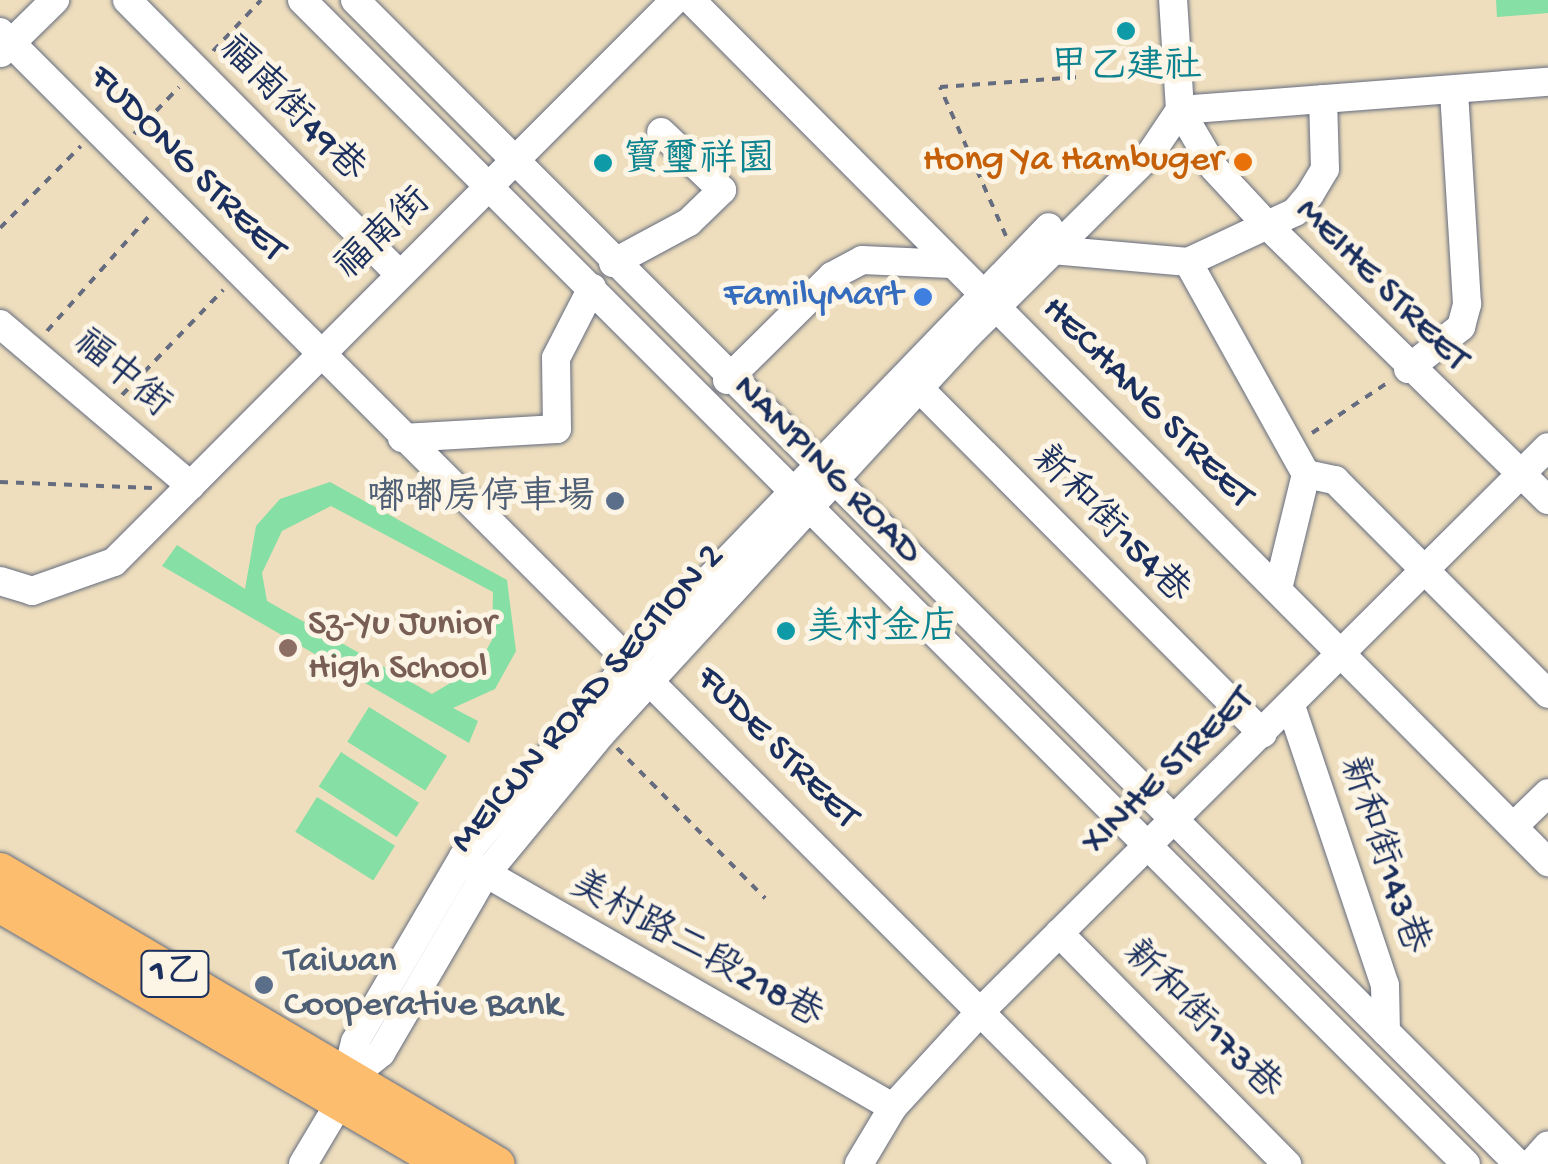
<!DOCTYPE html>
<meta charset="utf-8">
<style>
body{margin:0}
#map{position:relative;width:1548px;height:1164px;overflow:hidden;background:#eedebd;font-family:"Gochi Hand","LXGW WenKai TC",sans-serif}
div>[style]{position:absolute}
.green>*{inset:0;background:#86dfa4;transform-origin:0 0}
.path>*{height:4px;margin-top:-2px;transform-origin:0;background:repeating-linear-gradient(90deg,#656c7f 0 8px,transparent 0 16px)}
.roads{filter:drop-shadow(0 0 2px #656c7f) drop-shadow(0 0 2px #656c7f)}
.minor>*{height:28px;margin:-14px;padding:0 14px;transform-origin:14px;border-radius:14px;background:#fff}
.major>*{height:35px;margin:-17.5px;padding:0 17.5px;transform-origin:17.5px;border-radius:17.5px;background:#fcbd6f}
.dots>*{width:28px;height:28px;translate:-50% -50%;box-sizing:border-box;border:5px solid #fcf5e5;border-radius:50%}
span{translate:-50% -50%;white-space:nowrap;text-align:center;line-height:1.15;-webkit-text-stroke:10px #fcf5e5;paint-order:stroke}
.shield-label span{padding:2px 8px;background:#fcf5e5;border:2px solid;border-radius:8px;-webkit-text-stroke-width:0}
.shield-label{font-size:35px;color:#1b2f5e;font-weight:700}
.culture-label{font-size:38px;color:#0d838f}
.left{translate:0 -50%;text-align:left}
.street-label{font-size:38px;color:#1b2f5e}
.food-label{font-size:38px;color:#c56008}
.right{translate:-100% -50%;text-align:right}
.shop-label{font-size:38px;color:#366cbe}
.service-label{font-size:38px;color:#4e5e75}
.education-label{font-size:38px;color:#785e54}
</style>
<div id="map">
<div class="green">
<div style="clip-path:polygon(1496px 0,1548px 0,1548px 13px,1497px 17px)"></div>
<div style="clip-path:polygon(evenodd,330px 482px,507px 580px,516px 651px,495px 689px,453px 708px,478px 721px,469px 743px,162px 566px,177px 545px,245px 589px,256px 526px,280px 499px,330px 482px,331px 506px,493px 592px,492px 640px,477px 667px,432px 694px,267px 601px,262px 573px,282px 531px,331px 506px)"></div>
<div style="left:369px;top:707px;width:92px;height:41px;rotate:32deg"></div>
<div style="left:341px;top:752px;width:93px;height:41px;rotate:33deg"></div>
<div style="left:317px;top:797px;width:92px;height:41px;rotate:32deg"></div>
</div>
<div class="path">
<div style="left:213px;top:51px;width:70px;rotate:-46.7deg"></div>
<div style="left:134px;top:134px;width:65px;rotate:-46.2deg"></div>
<div style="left:0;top:228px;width:115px;rotate:-45.4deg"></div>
<div style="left:1006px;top:236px;width:163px;rotate:-113.9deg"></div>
<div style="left:940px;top:87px;width:140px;rotate:-4.1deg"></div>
<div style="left:47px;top:331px;width:155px;rotate:-48.4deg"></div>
<div style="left:122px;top:395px;width:146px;rotate:-46.1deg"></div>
<div style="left:1312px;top:433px;width:90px;rotate:-33.7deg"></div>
<div style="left:0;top:482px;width:152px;rotate:2.3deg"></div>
<div style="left:617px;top:748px;width:211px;rotate:45.4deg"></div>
</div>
<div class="roads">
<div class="minor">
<div style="left:127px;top:0;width:386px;rotate:45.2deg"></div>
<div style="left:302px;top:0;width:1646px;rotate:45deg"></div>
<div style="left:355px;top:0;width:1645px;rotate:45.02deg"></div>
<div style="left:691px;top:0;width:1216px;rotate:45.17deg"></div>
<div style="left:0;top:32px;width:1601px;rotate:45deg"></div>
<div style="left:1px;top:53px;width:76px;rotate:-44.5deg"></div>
<div style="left:1180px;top:110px;width:67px;rotate:59.6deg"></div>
<div style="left:1214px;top:168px;width:78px;rotate:47.1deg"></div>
<div style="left:1267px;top:225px;width:393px;rotate:44.4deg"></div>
<div style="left:1180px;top:110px;width:369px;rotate:-4.4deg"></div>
<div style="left:1052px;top:250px;width:137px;rotate:5deg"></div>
<div style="left:1188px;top:262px;width:243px;rotate:60.9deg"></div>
<div style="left:1306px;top:474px;width:118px;rotate:103.7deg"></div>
<div style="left:1188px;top:262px;width:118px;rotate:-25deg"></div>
<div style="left:1295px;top:212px;width:23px;rotate:-50deg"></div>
<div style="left:1310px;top:194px;width:29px;rotate:-59deg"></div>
<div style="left:1325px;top:169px;width:70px;rotate:-91.6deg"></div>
<div style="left:613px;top:263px;width:86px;rotate:-28.3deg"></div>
<div style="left:689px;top:222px;width:46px;rotate:-44.1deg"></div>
<div style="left:722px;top:190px;width:84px;rotate:-136.4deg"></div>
<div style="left:0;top:324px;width:250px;rotate:40.3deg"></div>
<div style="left:1408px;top:369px;width:68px;rotate:-38.4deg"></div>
<div style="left:1461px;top:327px;width:24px;rotate:-75deg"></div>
<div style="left:1467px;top:304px;width:214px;rotate:-93.5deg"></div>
<div style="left:908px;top:377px;width:503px;rotate:45.16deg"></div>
<div style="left:727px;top:380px;width:148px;rotate:-44.7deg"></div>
<div style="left:832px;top:276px;width:34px;rotate:-28deg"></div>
<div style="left:862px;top:260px;width:89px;rotate:2.6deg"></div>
<div style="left:402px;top:438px;width:155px;rotate:-3.3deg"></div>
<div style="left:557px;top:429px;width:71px;rotate:-90.8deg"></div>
<div style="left:556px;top:358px;width:79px;rotate:-62.8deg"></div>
<div style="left:1306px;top:474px;width:30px;rotate:12deg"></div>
<div style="left:1335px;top:480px;width:302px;rotate:45.1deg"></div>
<div style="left:0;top:581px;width:34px;rotate:17deg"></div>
<div style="left:32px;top:591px;width:87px;rotate:-19.5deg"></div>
<div style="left:114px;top:562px;width:794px;rotate:-45.05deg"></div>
<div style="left:1291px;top:706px;width:294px;rotate:71.4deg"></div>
<div style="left:1385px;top:985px;width:47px;rotate:88.8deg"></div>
<div style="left:1514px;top:826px;width:47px;rotate:-44.1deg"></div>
<div style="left:470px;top:864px;width:488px;rotate:29.9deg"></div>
<div style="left:1059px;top:933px;width:325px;rotate:45.4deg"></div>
<div style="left:350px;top:1078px;width:40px;rotate:-39deg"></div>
<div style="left:381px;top:1053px;width:205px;rotate:-59.8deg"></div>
<div style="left:484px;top:876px;width:185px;rotate:-50.5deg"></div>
<div style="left:602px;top:733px;width:541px;rotate:-47.4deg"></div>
<div style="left:968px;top:335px;width:258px;rotate:-44.8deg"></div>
<div style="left:1151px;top:153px;width:52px;rotate:-56deg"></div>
<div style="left:1180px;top:110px;width:110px;rotate:-93.6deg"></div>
<div style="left:303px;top:1164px;width:72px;rotate:-59.2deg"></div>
<div style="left:340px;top:1102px;width:62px;rotate:-76deg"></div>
<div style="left:355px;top:1042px;width:214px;rotate:-59.7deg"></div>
<div style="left:463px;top:857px;width:260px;rotate:-49.5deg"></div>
<div style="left:632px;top:659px;width:600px;rotate:-46.01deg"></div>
<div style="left:859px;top:1164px;width:66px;rotate:-59.2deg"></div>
<div style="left:893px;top:1107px;width:132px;rotate:-47.5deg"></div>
<div style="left:982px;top:1010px;width:798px;rotate:-44.85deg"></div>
<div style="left:1531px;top:1164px;width:25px;rotate:-48deg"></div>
</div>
<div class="major">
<div style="left:0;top:870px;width:577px;rotate:30.61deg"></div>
<div style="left:0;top:905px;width:515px;rotate:30.2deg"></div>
</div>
</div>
<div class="dots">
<div style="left:1126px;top:31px;background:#0f9aa8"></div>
<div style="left:1243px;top:162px;background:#e8710a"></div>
<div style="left:603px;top:163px;background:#0f9aa8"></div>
<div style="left:923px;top:297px;background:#3f7fe0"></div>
<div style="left:615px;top:501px;background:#5c6f8a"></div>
<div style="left:786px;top:631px;background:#0f9aa8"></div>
<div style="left:288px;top:648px;background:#8d6e63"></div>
<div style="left:264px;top:985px;background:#5c6f8a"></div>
</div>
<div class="shield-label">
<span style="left:175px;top:974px">1乙</span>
</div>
<div class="culture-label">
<span style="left:1126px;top:70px">甲乙建社</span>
<span class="left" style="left:623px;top:163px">寶璽祥園</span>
<span class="left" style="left:806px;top:631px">美村金店</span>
</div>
<div class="street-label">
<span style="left:290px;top:111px;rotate:45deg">福南街49巷</span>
<span style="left:186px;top:165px;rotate:45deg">FUDONG STREET</span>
<span style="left:385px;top:236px;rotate:-43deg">福南街</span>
<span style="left:1381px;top:286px;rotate:45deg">MEIHE STREET</span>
<span style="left:120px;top:376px;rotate:40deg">福中街</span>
<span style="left:1146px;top:404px;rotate:45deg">HECHANG STREET</span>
<span style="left:826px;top:471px;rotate:45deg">NANPING ROAD</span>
<span style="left:1109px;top:527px;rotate:45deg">新和街154巷</span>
<span style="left:589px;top:700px;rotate:-49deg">MEICUN ROAD SECTION 2</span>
<span style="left:776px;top:749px;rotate:45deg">FUDE STREET</span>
<span style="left:1169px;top:772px;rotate:-44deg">XINHE STREET</span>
<span style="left:1381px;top:856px;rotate:71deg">新和街143巷</span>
<span style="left:695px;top:952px;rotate:29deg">美村路二段218巷</span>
<span style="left:1200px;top:1022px;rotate:45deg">新和街173巷</span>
</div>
<div class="food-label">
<span class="right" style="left:1223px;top:162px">Hong Ya Hambuger</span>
</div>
<div class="shop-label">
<span class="right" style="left:903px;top:297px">FamilyMart</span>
</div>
<div class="service-label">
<span class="right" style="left:595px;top:501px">嘟嘟房停車場</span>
<span class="left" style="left:284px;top:985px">Taiwan<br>Cooperative Bank</span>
</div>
<div class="education-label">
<span class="left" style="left:308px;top:648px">Sz-Yu Junior<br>High School</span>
</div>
</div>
